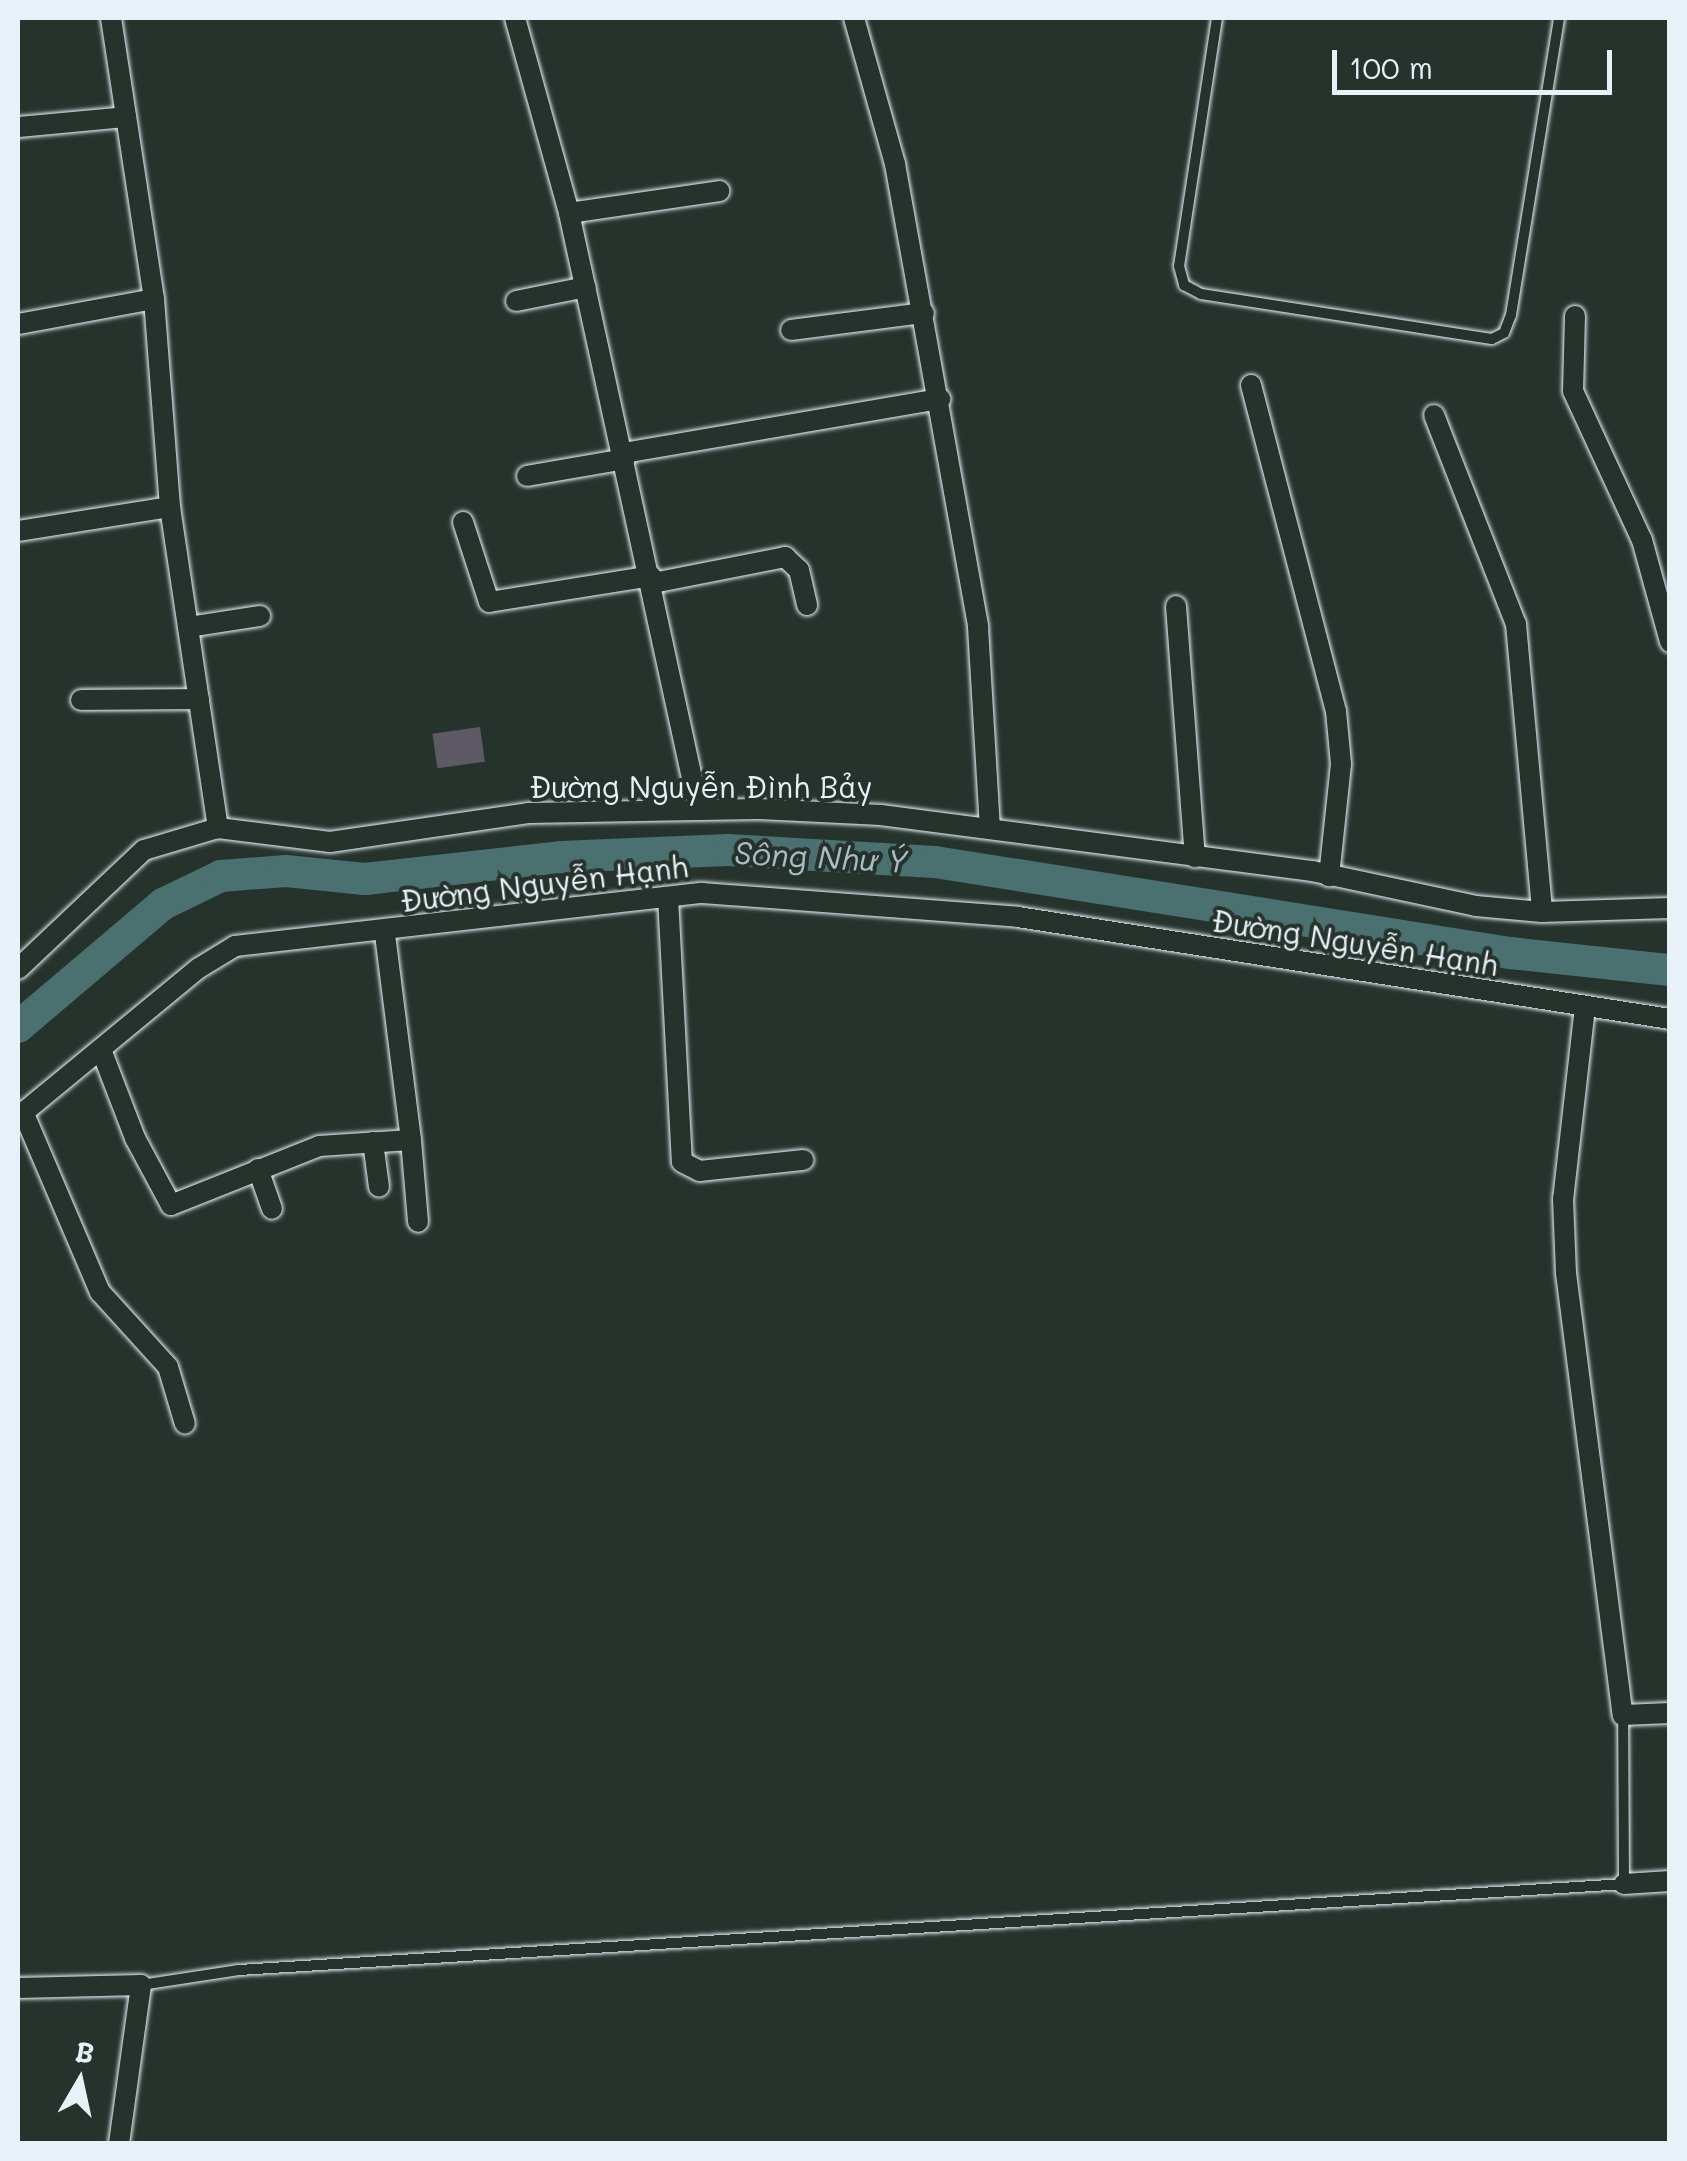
<!DOCTYPE html>
<meta charset="utf-8">
<style>
body{margin:0}
#map{position:relative;width:1687px;height:2161px;overflow:hidden;background:#26332d;font-family:Mali,sans-serif}
div>[style]{position:absolute}
.river>*{height:32px;margin:-16px;padding:0 16px;transform-origin:16px;border-radius:16px;background:#4b7070}
.building>*{inset:0;background:#5e5a65;transform-origin:0 0}
.roads{filter:drop-shadow(0 0 2px #e8f1f8) drop-shadow(0 0 2px #e8f1f8)}
.lane>*{height:10px;margin:-5px;padding:0 5px;transform-origin:5px;border-radius:5px;background:#26332d}
.street>*{height:20px;margin:-10px;padding:0 10px;transform-origin:10px;border-radius:10px;background:#26332d}
span{translate:-50% -50%;white-space:nowrap;text-align:center;line-height:1.15;-webkit-text-stroke:8px #26332d;paint-order:stroke}
.street-label{font-size:30px;color:#e8f1f8}
.water-label{font-size:32px;color:#a9bdc2;font-style:italic}
.frame{position:absolute;inset:0;border:20px solid #e8f1f8;pointer-events:none}
.north{position:absolute;left:30px;top:2031px;width:100px;height:100px;-webkit-text-stroke:8px #26332d;paint-order:stroke;rotate:9deg;font-size:28px;font-weight:700;line-height:40px;text-align:center;color:#e8f1f8}
.north::after{content:'';display:block;margin:auto;width:35px;height:45px;background:#e8f1f8;clip-path:polygon(50% 0,100% 100%,50% 72%,0 100%)}
.scale{position:absolute;left:1332px;top:50px;width:280px;height:45px;box-sizing:border-box;border:5px solid #e8f1f8;border-top:0;padding-left:12px;font-size:30px;line-height:35px;white-space:nowrap;color:#e8f1f8;-webkit-text-stroke:8px #26332d;paint-order:stroke}
</style>
<div id="map">
<div class="river">
<div style="left:18px;top:1027px;width:190px;rotate:-40.3deg"></div>
<div style="left:163px;top:904px;width:64px;rotate:-25.8deg"></div>
<div style="left:221px;top:876px;width:65px;rotate:-4.4deg"></div>
<div style="left:286px;top:871px;width:79px;rotate:5.8deg"></div>
<div style="left:365px;top:879px;width:197px;rotate:-6.4deg"></div>
<div style="left:561px;top:857px;width:167px;rotate:-2.4deg"></div>
<div style="left:728px;top:850px;width:207px;rotate:3.3deg"></div>
<div style="left:935px;top:862px;width:582px;rotate:8.99deg"></div>
<div style="left:1510px;top:953px;width:161px;rotate:6.1deg"></div>
</div>
<div class="building">
<div style="left:480px;top:727px;width:35px;height:48px;rotate:82deg"></div>
</div>
<div class="roads">
<div class="lane">
<div style="left:1217px;top:18px;width:251px;rotate:98.7deg"></div>
<div style="left:1179px;top:266px;width:20px;rotate:75deg"></div>
<div style="left:1184px;top:285px;width:19px;rotate:28deg"></div>
<div style="left:1201px;top:294px;width:294px;rotate:8.8deg"></div>
<div style="left:1492px;top:339px;width:13px;rotate:-27deg"></div>
<div style="left:1504px;top:333px;width:19px;rotate:-69deg"></div>
<div style="left:1511px;top:315px;width:301px;rotate:-80.8deg"></div>
<div style="left:141px;top:1985px;width:99px;rotate:-8.7deg"></div>
<div style="left:239px;top:1970px;width:1388px;rotate:-3.55deg"></div>
<div style="left:1624px;top:1884px;width:169px;rotate:-90.3deg"></div>
</div>
<div class="street">
<div style="left:111px;top:18px;width:284px;rotate:81.3deg"></div>
<div style="left:154px;top:299px;width:209px;rotate:85.6deg"></div>
<div style="left:170px;top:507px;width:325px;rotate:81.5deg"></div>
<div style="left:515px;top:18px;width:202px;rotate:74.5deg"></div>
<div style="left:569px;top:213px;width:611px;rotate:77.72deg"></div>
<div style="left:854px;top:18px;width:152px;rotate:74.3deg"></div>
<div style="left:895px;top:164px;width:470px;rotate:79.8deg"></div>
<div style="left:978px;top:627px;width:202px;rotate:86.6deg"></div>
<div style="left:18px;top:127px;width:108px;rotate:-5.3deg"></div>
<div style="left:569px;top:213px;width:152px;rotate:-8.3deg"></div>
<div style="left:516px;top:301px;width:71px;rotate:-11.3deg"></div>
<div style="left:1575px;top:316px;width:75px;rotate:91.5deg"></div>
<div style="left:1573px;top:391px;width:164px;rotate:65.2deg"></div>
<div style="left:1642px;top:540px;width:106px;rotate:74.6deg"></div>
<div style="left:18px;top:324px;width:138px;rotate:-10.4deg"></div>
<div style="left:791px;top:330px;width:134px;rotate:-7.3deg"></div>
<div style="left:1251px;top:385px;width:337px;rotate:75.4deg"></div>
<div style="left:1336px;top:711px;width:53px;rotate:84.6deg"></div>
<div style="left:1341px;top:764px;width:113px;rotate:96.1deg"></div>
<div style="left:1434px;top:415px;width:225px;rotate:68.6deg"></div>
<div style="left:1516px;top:624px;width:289px;rotate:84.8deg"></div>
<div style="left:624px;top:453px;width:321px;rotate:-9.7deg"></div>
<div style="left:527px;top:476px;width:99px;rotate:-9.8deg"></div>
<div style="left:463px;top:522px;width:84px;rotate:72deg"></div>
<div style="left:489px;top:602px;width:164px;rotate:-9.1deg"></div>
<div style="left:18px;top:531px;width:154px;rotate:-9deg"></div>
<div style="left:653px;top:583px;width:135px;rotate:-11.1deg"></div>
<div style="left:785px;top:557px;width:19px;rotate:43deg"></div>
<div style="left:799px;top:570px;width:36px;rotate:77deg"></div>
<div style="left:1176px;top:606px;width:252px;rotate:85.7deg"></div>
<div style="left:188px;top:627px;width:73px;rotate:-8.7deg"></div>
<div style="left:81px;top:700px;width:118px;rotate:-0.5deg"></div>
<div style="left:668px;top:897px;width:265px;rotate:87deg"></div>
<div style="left:682px;top:1162px;width:20px;rotate:27deg"></div>
<div style="left:700px;top:1171px;width:104px;rotate:-6.1deg"></div>
<div style="left:18px;top:969px;width:173px;rotate:-43.4deg"></div>
<div style="left:144px;top:850px;width:77px;rotate:-16.6deg"></div>
<div style="left:218px;top:828px;width:113px;rotate:7.1deg"></div>
<div style="left:330px;top:842px;width:200px;rotate:-8.3deg"></div>
<div style="left:528px;top:813px;width:231px;rotate:-1deg"></div>
<div style="left:759px;top:809px;width:122px;rotate:2.8deg"></div>
<div style="left:881px;top:815px;width:435px;rotate:7.4deg"></div>
<div style="left:1312px;top:871px;width:168px;rotate:12deg"></div>
<div style="left:1476px;top:906px;width:66px;rotate:5.2deg"></div>
<div style="left:1542px;top:912px;width:128px;rotate:-1.8deg"></div>
<div style="left:1585px;top:1007px;width:193px;rotate:96.5deg"></div>
<div style="left:1563px;top:1199px;width:74px;rotate:87.7deg"></div>
<div style="left:1566px;top:1273px;width:446px;rotate:82.7deg"></div>
<div style="left:1623px;top:1715px;width:47px;rotate:-2.4deg"></div>
<div style="left:102px;top:1052px;width:92px;rotate:69deg"></div>
<div style="left:135px;top:1138px;width:76px;rotate:61.8deg"></div>
<div style="left:171px;top:1205px;width:159px;rotate:-21.7deg"></div>
<div style="left:319px;top:1146px;width:92px;rotate:-3.7deg"></div>
<div style="left:411px;top:1140px;width:209px;rotate:-97.2deg"></div>
<div style="left:24px;top:1114px;width:194px;rotate:66.9deg"></div>
<div style="left:100px;top:1292px;width:101px;rotate:47.8deg"></div>
<div style="left:168px;top:1367px;width:59px;rotate:73.4deg"></div>
<div style="left:18px;top:1117px;width:234px;rotate:-39.5deg"></div>
<div style="left:199px;top:968px;width:42px;rotate:-31.4deg"></div>
<div style="left:235px;top:946px;width:470px;rotate:-6.5deg"></div>
<div style="left:702px;top:893px;width:317px;rotate:4.3deg"></div>
<div style="left:1018px;top:917px;width:660px;rotate:8.89deg"></div>
<div style="left:411px;top:1140px;width:82px;rotate:85.1deg"></div>
<div style="left:373px;top:1142px;width:45px;rotate:82.4deg"></div>
<div style="left:258px;top:1169px;width:42px;rotate:70.7deg"></div>
<div style="left:1624px;top:1884px;width:46px;rotate:-3.7deg"></div>
<div style="left:18px;top:1988px;width:123px;rotate:-1.4deg"></div>
<div style="left:141px;top:1985px;width:161px;rotate:97.9deg"></div>
</div>
</div>
<div class="street-label">
<span style="left:701px;top:786px">Đường Nguyễn Đình Bảy</span>
<span style="left:544px;top:883px;rotate:-7deg">Đường Nguyễn Hạnh</span>
<span style="left:1355px;top:942px;rotate:9deg">Đường Nguyễn Hạnh</span>
</div>
<div class="water-label">
<span style="left:821px;top:856px;rotate:3deg">Sông Như Ý</span>
</div>
<div class="frame"></div>
<div class="north">B</div>
<div class="scale">100 m</div>
</div>
